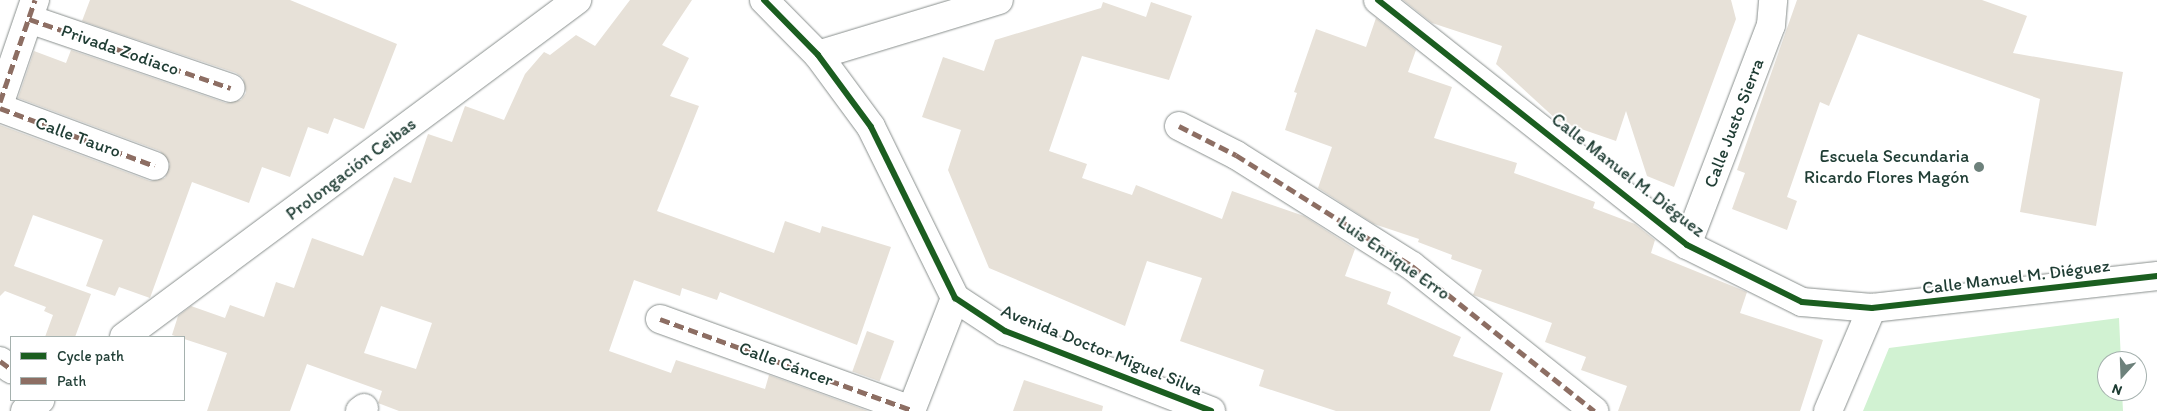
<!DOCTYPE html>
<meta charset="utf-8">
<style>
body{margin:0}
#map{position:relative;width:2157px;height:411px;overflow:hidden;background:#fff;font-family:Itim,sans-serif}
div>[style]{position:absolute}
.green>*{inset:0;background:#d1f2d2}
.building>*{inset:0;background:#e7e1d8;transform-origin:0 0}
.roads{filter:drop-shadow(0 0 1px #898f8d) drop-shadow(0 0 1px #898f8d)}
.minor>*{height:28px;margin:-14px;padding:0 14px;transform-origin:14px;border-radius:14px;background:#fff}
.quiet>*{height:5px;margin-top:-2.5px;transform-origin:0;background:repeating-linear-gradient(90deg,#8d6e63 0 10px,transparent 0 15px)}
.cycleway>*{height:6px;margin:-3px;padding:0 3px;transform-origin:3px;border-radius:3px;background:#1b5e20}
.dots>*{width:14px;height:14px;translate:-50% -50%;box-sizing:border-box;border:2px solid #fff;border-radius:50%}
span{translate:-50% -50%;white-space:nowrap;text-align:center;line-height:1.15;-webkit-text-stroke:4px #fff;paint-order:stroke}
.street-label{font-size:18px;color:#1f3d34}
.poi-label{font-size:18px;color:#1f3d34}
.right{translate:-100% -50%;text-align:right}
.legend{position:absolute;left:10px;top:336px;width:175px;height:65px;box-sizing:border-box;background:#fff;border:1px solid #a5b1ae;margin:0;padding:6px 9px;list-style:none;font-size:15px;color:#1f3d34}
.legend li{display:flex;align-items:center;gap:10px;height:25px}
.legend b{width:25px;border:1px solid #a5b1ae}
.north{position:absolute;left:2097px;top:351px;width:50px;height:50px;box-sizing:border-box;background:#fff;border:1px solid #a5b1ae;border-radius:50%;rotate:200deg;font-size:14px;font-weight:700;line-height:20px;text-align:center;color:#1f3d34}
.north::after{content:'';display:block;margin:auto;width:18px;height:22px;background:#6d817b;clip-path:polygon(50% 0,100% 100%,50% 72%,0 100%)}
</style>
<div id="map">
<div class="green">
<div style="clip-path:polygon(2119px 318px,2121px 361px,2107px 361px,2107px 391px,2122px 391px,2123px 411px,1863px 411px,1889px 348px)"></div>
</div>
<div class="building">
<div style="clip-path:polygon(90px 0,290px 0,397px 44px,364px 129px,334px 118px,328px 134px,308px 127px,290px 177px,262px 167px,249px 203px,192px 182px,150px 298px,119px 287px,115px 296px,86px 286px,103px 240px,33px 215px,14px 266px,91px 294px,75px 337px,45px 337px,53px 315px,44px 311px,46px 307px,5px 291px,0 296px,0 125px,150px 181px,165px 178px,170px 164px,160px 151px,18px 98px,34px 51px,66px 63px,71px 50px,226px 103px,241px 100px,246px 93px,243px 78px,236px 73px,82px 21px)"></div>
<div style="clip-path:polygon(evenodd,630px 0,692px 0,662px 45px,689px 58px,670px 96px,699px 106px,657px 211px,774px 253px,785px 221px,820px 233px,822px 226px,891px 247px,857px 345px,720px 292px,717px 300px,682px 288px,680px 296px,634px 280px,609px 351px,671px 373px,676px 360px,765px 389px,769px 375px,868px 411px,399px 411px,378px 403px,382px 391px,307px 364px,290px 411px,207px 411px,227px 353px,172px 335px,178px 316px,191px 306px,225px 318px,230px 305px,264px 317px,276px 282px,294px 288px,312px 238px,363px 256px,394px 177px,411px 183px,428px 134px,452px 142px,465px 106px,504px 120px,525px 74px,544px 52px,550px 55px,576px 35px,595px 46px,630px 0,381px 306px,432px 323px,416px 369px,364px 353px,381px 306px)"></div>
<div style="clip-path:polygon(1403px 0,1731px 0,1736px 19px,1674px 187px,1647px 176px,1626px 111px,1616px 141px,1558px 121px,1496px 64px,1502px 46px,1432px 23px)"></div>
<div style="clip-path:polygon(1797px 0,1982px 0,2027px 16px,2013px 53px,2123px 72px,2096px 226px,2020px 212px,2040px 99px,1858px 34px,1829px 106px,1820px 102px,1787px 197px,1797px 201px,1787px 230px,1732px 209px,1745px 173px,1737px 170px)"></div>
<div style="clip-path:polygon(1103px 2px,1146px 17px,1151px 2px,1192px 16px,1169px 80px,1082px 56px,1049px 151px,1087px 164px,1082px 178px,1132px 195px,1136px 185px,1222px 219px,1232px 191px,1304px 216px,1355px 249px,1345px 276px,1391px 292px,1387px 304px,1461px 337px,1453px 356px,1503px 373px,1490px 411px,1336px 411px,1259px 386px,1264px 370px,1180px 341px,1202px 278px,1147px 261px,1125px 326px,989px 268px,948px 170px,961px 130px,922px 117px,943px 57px,984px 71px,995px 40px,1101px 8px)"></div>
<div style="clip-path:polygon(1376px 18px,1416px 50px,1408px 72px,1452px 87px,1434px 138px,1517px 163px,1514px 173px,1595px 202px,1593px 208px,1635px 224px,1655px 240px,1651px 253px,1747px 292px,1740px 313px,1823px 340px,1800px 411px,1618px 411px,1627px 386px,1581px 370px,1586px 357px,1545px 342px,1552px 323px,1473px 295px,1482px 270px,1451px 259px,1452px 255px,1418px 242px,1419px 239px,1374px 224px,1318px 188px,1332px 147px,1285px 130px,1297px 93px,1294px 92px,1316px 29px,1366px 47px)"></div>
<div style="left:867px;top:331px;width:29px;height:43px;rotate:20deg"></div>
<div style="clip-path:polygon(1024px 380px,1103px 406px,1102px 411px,1013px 411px)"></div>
</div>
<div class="roads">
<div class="minor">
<div style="left:764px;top:0;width:77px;rotate:45.5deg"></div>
<div style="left:818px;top:55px;width:89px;rotate:53.6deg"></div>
<div style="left:871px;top:127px;width:191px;rotate:63.8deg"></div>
<div style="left:955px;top:298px;width:60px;rotate:33.4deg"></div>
<div style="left:1005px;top:331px;width:221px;rotate:21.2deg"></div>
<div style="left:1378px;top:0;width:394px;rotate:38.4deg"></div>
<div style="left:1687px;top:245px;width:128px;rotate:26.4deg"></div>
<div style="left:1802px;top:302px;width:70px;rotate:4.9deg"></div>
<div style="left:1872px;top:308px;width:287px;rotate:-6.4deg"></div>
<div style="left:29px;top:19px;width:213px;rotate:18.9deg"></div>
<div style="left:818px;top:55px;width:189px;rotate:-16.9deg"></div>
<div style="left:0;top:102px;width:108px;rotate:-71.1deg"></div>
<div style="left:0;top:108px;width:165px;rotate:20.5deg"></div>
<div style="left:1179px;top:126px;width:64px;rotate:27deg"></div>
<div style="left:1236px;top:155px;width:208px;rotate:32.2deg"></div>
<div style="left:1412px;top:266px;width:233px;rotate:38.5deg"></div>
<div style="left:1687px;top:245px;width:235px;rotate:-69.1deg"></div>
<div style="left:1771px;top:25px;width:25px;rotate:-85deg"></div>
<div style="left:660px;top:319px;width:267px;rotate:19.9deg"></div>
<div style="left:124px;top:337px;width:565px;rotate:-36.65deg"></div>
<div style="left:0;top:361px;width:14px;rotate:36deg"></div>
<div style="left:25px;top:411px;width:19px;rotate:-36deg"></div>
<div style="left:360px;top:411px;width:5px;rotate:-37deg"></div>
<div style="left:911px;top:411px;width:121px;rotate:-68.7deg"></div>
<div style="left:1828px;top:411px;width:112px;rotate:-66.9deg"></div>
</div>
</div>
<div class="quiet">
<div style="left:29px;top:19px;width:213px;rotate:18.9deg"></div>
<div style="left:0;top:102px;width:108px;rotate:-71.1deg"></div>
<div style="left:0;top:108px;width:165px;rotate:20.5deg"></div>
<div style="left:1179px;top:126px;width:64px;rotate:27deg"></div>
<div style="left:1236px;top:155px;width:208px;rotate:32.2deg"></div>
<div style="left:1412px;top:266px;width:233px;rotate:38.5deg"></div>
<div style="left:660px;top:319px;width:267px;rotate:19.9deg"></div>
<div style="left:0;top:361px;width:14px;rotate:36deg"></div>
</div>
<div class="cycleway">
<div style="left:764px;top:0;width:77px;rotate:45.5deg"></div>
<div style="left:818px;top:55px;width:89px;rotate:53.6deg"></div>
<div style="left:871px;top:127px;width:191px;rotate:63.8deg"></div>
<div style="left:955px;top:298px;width:60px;rotate:33.4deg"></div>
<div style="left:1005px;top:331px;width:221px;rotate:21.2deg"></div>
<div style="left:1378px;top:0;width:394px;rotate:38.4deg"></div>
<div style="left:1687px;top:245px;width:128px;rotate:26.4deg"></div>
<div style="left:1802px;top:302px;width:70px;rotate:4.9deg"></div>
<div style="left:1872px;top:308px;width:287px;rotate:-6.4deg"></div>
</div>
<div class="dots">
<div style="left:1979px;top:167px;background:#6d817b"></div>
</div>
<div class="street-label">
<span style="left:120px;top:50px;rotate:19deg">Privada Zodiaco</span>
<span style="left:1734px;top:123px;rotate:-69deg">Calle Justo Sierra</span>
<span style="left:78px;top:137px;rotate:20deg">Calle Tauro</span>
<span style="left:351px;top:169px;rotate:-37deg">Prolongación Ceibas</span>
<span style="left:1628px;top:175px;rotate:38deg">Calle Manuel M. Diéguez</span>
<span style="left:1394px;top:258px;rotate:35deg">Luis Enrique Erro</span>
<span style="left:2016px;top:277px;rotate:-7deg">Calle Manuel M. Diéguez</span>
<span style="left:1102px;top:350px;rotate:22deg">Avenida Doctor Miguel Silva</span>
<span style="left:786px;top:364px;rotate:20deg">Calle Cáncer</span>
</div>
<div class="poi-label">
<span class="right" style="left:1969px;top:167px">Escuela Secundaria<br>Ricardo Flores Magón</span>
</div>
<ul class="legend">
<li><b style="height:6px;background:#1b5e20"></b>Cycle path</li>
<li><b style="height:6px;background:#8d6e63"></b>Path</li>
</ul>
<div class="north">N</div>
</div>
